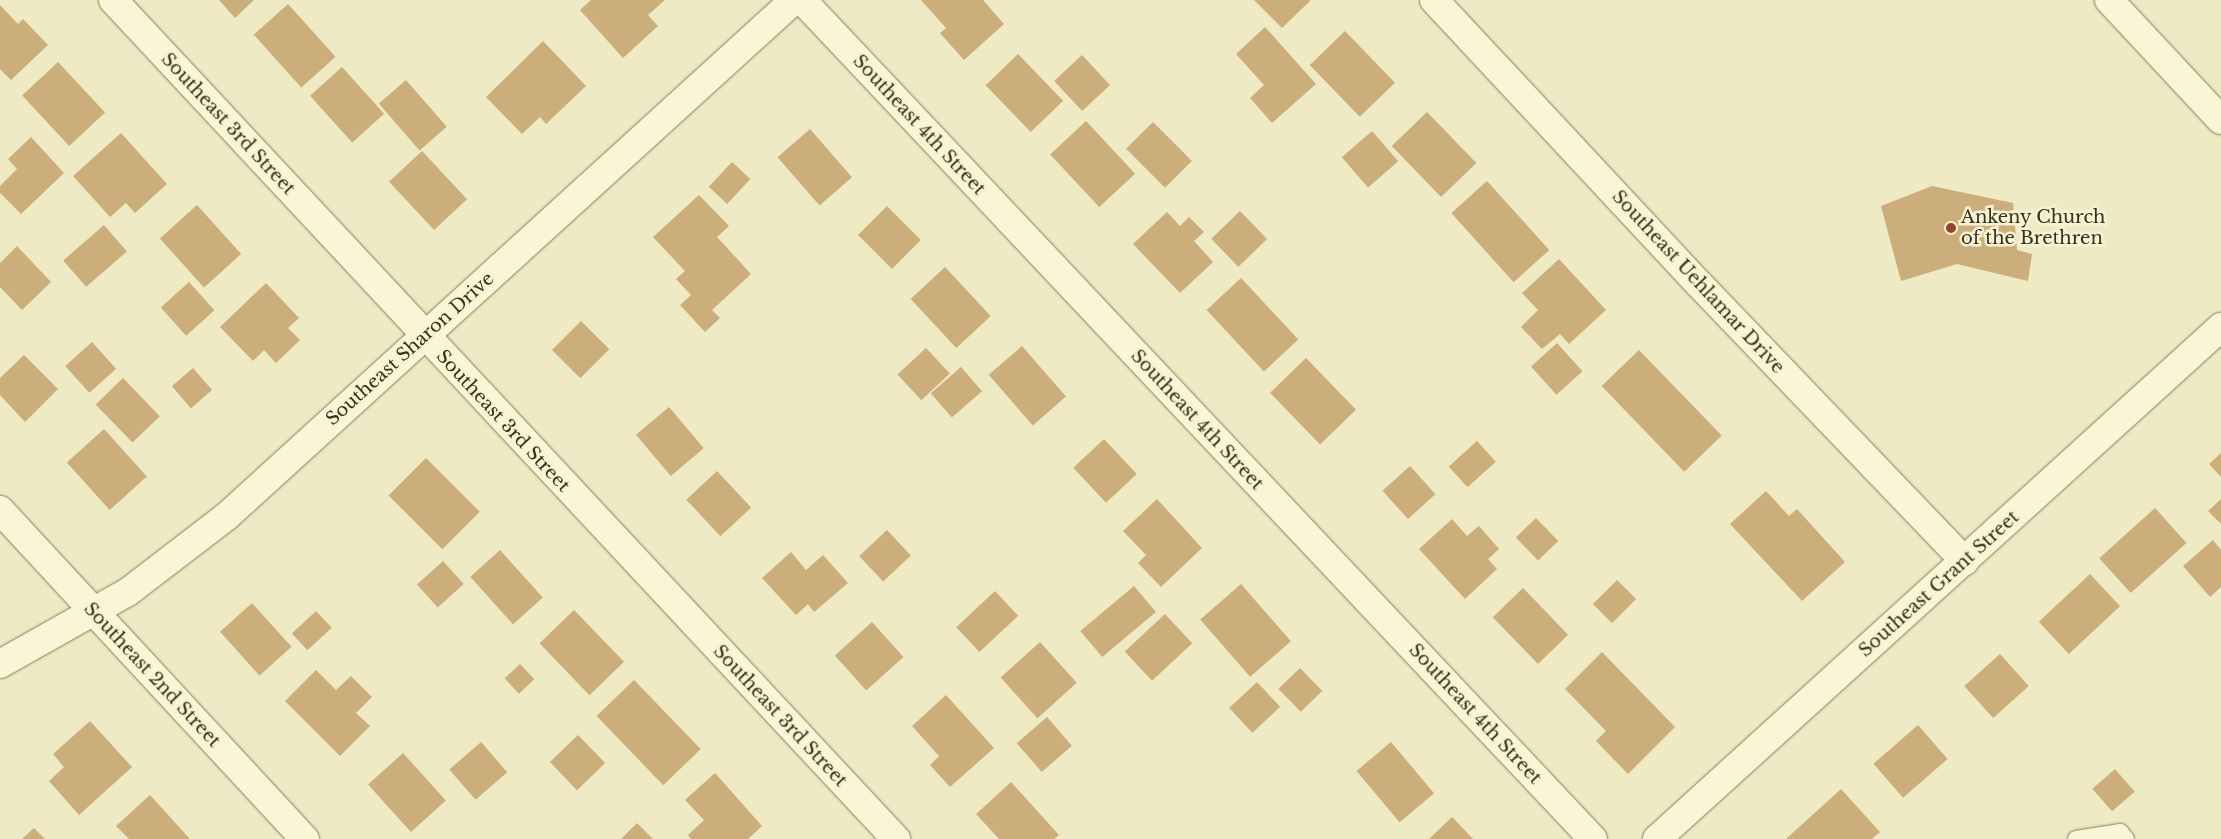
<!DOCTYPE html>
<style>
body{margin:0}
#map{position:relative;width:2221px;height:839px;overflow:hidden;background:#edeac4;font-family:"Libre Baskerville",serif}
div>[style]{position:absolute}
.building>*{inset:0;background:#cbae7a;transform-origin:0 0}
.roads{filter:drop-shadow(0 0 1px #877d5b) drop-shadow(0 0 1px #877d5b)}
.lane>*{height:16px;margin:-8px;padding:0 8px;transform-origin:8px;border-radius:8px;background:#f8f6d7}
.street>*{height:28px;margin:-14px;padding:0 14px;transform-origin:14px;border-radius:14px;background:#f8f6d7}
.dots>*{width:14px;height:14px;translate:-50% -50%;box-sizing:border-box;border:2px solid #f5f3d3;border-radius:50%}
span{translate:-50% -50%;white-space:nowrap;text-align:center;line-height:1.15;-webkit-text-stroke:5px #f5f3d3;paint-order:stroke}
.street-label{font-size:18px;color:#38301e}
.poi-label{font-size:18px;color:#38301e}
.left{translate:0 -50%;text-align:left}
</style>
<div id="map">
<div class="building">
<div style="clip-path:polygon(219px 0,254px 0,235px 18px)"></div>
<div style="clip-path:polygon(591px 0,665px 0,648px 15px,658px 26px,623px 58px,580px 10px)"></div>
<div style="clip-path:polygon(921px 0,983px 0,1004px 24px,964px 60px,940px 33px,946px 28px)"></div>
<div style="clip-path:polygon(1254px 0,1311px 0,1282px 28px)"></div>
<div style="left:288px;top:4px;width:71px;height:46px;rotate:48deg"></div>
<div style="clip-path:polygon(0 5px,18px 24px,23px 19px,48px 45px,11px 80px,0 69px)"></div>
<div style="clip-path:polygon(1265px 27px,1316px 84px,1272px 123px,1250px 98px,1264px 85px,1236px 54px)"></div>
<div style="left:1345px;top:31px;width:72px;height:49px;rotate:46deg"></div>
<div style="clip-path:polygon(543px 41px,586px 86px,546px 124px,540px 117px,522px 134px,486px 97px)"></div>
<div style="left:1018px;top:54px;width:65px;height:45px;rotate:46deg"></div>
<div style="left:1082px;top:55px;width:41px;height:38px;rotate:47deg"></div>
<div style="left:58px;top:62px;width:69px;height:49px;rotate:47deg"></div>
<div style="left:342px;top:67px;width:63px;height:43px;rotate:48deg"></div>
<div style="left:406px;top:80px;width:62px;height:36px;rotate:49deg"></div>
<div style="left:1427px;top:112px;width:71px;height:49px;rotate:46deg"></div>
<div style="left:1086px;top:121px;width:72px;height:49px;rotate:47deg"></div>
<div style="left:1153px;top:122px;width:55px;height:38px;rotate:45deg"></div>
<div style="left:810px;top:129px;width:64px;height:43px;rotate:49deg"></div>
<div style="left:1372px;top:131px;width:40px;height:40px;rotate:49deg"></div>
<div style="clip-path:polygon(121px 133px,167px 184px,135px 213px,126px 203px,110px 217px,73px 176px)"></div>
<div style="clip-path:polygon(31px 137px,64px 173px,21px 214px,0 193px,0 186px,17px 169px,8px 159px)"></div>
<div style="left:422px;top:151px;width:66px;height:45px;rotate:47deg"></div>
<div style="left:732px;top:162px;width:25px;height:34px;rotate:43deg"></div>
<div style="left:1487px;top:181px;width:93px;height:48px;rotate:48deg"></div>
<div style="clip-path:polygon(1932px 186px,2013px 203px,2017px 250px,2032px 254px,2028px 281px,1957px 264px,1901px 281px,1881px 206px)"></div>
<div style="clip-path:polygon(699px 195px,729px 226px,717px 237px,751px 274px,712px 310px,720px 318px,705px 332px,680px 305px,691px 295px,676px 279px,685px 271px,653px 237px)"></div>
<div style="left:197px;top:205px;width:66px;height:50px;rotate:48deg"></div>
<div style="left:887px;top:206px;width:48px;height:41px;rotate:45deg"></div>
<div style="left:1240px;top:211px;width:39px;height:40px;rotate:46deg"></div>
<div style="clip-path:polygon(1167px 212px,1180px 226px,1189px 217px,1204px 232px,1194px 241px,1213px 262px,1180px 293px,1133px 244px)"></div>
<div style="left:104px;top:225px;width:35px;height:54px;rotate:49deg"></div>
<div style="clip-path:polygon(17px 246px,51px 282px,22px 310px,0 287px,0 263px)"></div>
<div style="clip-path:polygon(1559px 259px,1606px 310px,1569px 344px,1560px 334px,1542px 349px,1521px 327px,1538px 310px,1522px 293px)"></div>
<div style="left:945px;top:267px;width:67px;height:47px;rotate:47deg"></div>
<div style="left:1241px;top:278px;width:84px;height:47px;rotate:47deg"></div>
<div style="left:189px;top:282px;width:38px;height:38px;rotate:48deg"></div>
<div style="clip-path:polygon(266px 283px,299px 318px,288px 328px,300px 340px,276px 363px,264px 350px,253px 361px,220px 327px)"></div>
<div style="left:581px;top:321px;width:40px;height:41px;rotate:45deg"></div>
<div style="left:92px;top:342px;width:36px;height:36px;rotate:48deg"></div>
<div style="left:1557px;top:343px;width:38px;height:35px;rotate:48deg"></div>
<div style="left:1022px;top:346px;width:67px;height:44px;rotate:49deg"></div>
<div style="left:926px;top:348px;width:35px;height:39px;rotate:47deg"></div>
<div style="left:1639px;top:350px;width:119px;height:52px;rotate:46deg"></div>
<div style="clip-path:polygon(24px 355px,58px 389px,25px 422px,0 395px,0 378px)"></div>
<div style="left:1306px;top:358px;width:72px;height:50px;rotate:46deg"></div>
<div style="left:961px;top:367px;width:32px;height:40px;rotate:49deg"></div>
<div style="left:193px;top:368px;width:29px;height:28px;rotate:49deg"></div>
<div style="left:123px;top:378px;width:53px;height:38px;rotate:46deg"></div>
<div style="left:669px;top:407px;width:54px;height:43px;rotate:50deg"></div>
<div style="left:104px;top:429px;width:64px;height:50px;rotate:48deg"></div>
<div style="left:1104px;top:439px;width:48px;height:42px;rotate:47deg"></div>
<div style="left:1477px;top:441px;width:28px;height:38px;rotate:48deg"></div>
<div style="clip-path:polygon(2221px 453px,2221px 477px,2209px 464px)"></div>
<div style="left:426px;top:458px;width:76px;height:53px;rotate:45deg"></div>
<div style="left:1410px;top:466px;width:38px;height:37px;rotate:48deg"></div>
<div style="left:717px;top:471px;width:50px;height:42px;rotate:47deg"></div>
<div style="clip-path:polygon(1766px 491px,1789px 516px,1797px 509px,1845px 562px,1802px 601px,1730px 524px)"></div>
<div style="clip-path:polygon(1157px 499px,1202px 548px,1161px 587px,1138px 563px,1146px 555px,1123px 531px)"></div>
<div style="clip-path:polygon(2221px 499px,2221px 524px,2208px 511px)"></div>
<div style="left:2155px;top:508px;width:47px;height:75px;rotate:48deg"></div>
<div style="left:1536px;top:518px;width:32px;height:28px;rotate:46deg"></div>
<div style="clip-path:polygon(1452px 519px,1467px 536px,1479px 526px,1499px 549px,1488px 559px,1497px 569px,1465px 599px,1419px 549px)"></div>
<div style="left:887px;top:530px;width:35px;height:38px;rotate:47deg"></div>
<div style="clip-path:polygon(2213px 540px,2221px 550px,2221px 587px,2210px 597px,2183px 566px)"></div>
<div style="left:500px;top:550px;width:64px;height:40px;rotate:48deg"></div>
<div style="clip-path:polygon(791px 552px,806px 570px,823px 555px,848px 583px,814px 612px,808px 604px,796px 615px,762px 578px)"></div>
<div style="left:443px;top:561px;width:31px;height:35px;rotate:48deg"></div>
<div style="left:2090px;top:574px;width:44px;height:70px;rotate:47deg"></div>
<div style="left:1617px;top:580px;width:27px;height:34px;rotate:45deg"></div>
<div style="left:1241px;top:584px;width:76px;height:54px;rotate:49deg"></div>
<div style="left:1134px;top:586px;width:34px;height:70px;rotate:50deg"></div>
<div style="left:1523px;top:588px;width:65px;height:42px;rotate:46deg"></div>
<div style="left:995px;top:591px;width:34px;height:53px;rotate:47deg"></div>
<div style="left:252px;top:603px;width:59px;height:43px;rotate:48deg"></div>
<div style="left:574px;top:610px;width:72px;height:48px;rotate:46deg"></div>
<div style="left:316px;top:611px;width:23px;height:33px;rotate:47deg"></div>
<div style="left:1165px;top:614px;width:40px;height:55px;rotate:47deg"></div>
<div style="left:872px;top:622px;width:47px;height:50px;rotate:48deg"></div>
<div style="left:1040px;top:642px;width:55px;height:53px;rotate:48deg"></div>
<div style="clip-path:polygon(1602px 652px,1675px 727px,1628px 774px,1596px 741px,1606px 731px,1565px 689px)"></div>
<div style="left:2000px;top:654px;width:43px;height:48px;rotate:48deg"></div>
<div style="left:520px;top:664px;width:21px;height:21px;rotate:47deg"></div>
<div style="left:1300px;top:668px;width:32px;height:30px;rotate:46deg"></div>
<div style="clip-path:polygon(316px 670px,336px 690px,351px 676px,372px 697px,356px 713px,370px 726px,340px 756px,285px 701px)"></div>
<div style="left:634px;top:680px;width:96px;height:52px;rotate:46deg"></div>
<div style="left:1257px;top:682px;width:34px;height:38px;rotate:47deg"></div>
<div style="clip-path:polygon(946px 695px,994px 748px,950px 787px,930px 765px,939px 756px,912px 726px)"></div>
<div style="left:1047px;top:717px;width:38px;height:40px;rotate:49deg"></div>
<div style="clip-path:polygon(90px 721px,132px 767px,79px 815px,49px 781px,64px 767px,53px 754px)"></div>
<div style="left:1918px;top:725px;width:45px;height:59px;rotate:49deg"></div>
<div style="left:578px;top:735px;width:39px;height:39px;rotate:46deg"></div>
<div style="left:481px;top:742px;width:40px;height:42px;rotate:49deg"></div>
<div style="left:1391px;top:742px;width:67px;height:45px;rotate:50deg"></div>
<div style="left:403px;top:753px;width:64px;height:47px;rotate:48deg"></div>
<div style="left:2115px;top:769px;width:30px;height:30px;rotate:49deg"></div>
<div style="clip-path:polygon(715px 773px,762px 826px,748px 839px,691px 839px,688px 835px,704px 820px,685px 800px)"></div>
<div style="clip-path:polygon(1011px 782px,1059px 835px,1054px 839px,999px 839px,976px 814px)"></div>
<div style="clip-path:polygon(1841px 789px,1880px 832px,1872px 839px,1786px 839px)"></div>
<div style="clip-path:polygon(150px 795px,190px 839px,129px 839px,116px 826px)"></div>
<div style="clip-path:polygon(1452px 817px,1473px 839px,1429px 839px)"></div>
<div style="clip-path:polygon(637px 823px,653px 839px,621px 839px)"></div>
<div style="clip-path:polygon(34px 828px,45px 839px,22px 839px)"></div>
</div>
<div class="roads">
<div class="lane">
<div style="left:2076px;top:839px;width:45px;rotate:-9deg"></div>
<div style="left:2120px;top:832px;width:9px;rotate:49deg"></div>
</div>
<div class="street">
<div style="left:113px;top:0;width:1148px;rotate:46.98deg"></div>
<div style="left:802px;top:0;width:1153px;rotate:46.69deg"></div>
<div style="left:1434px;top:0;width:388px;rotate:47deg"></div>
<div style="left:1699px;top:284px;width:384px;rotate:46.2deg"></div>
<div style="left:2109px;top:0;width:164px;rotate:47deg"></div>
<div style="left:0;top:510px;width:449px;rotate:47.2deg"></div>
<div style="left:0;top:664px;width:147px;rotate:-29.4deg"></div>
<div style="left:128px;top:592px;width:125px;rotate:-37.5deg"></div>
<div style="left:227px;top:516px;width:767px;rotate:-42.3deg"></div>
<div style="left:1657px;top:839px;width:762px;rotate:-42.23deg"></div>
</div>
</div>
<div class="dots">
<div style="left:1951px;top:228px;background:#95432c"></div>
</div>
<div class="street-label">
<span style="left:228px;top:124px;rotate:47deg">Southeast 3rd Street</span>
<span style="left:919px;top:125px;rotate:47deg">Southeast 4th Street</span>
<span style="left:1698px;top:282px;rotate:47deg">Southeast Uehlamar Drive</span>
<span style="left:410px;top:349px;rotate:-42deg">Southeast Sharon Drive</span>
<span style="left:1197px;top:420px;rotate:47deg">Southeast 4th Street</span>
<span style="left:503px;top:421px;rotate:47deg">Southeast 3rd Street</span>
<span style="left:1939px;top:584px;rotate:-42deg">Southeast Grant Street</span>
<span style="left:152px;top:675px;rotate:47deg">Southeast 2nd Street</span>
<span style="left:1475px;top:714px;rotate:47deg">Southeast 4th Street</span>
<span style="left:780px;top:716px;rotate:47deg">Southeast 3rd Street</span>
</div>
<div class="poi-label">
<span class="left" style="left:1961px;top:228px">Ankeny Church<br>of the Brethren</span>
</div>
</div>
